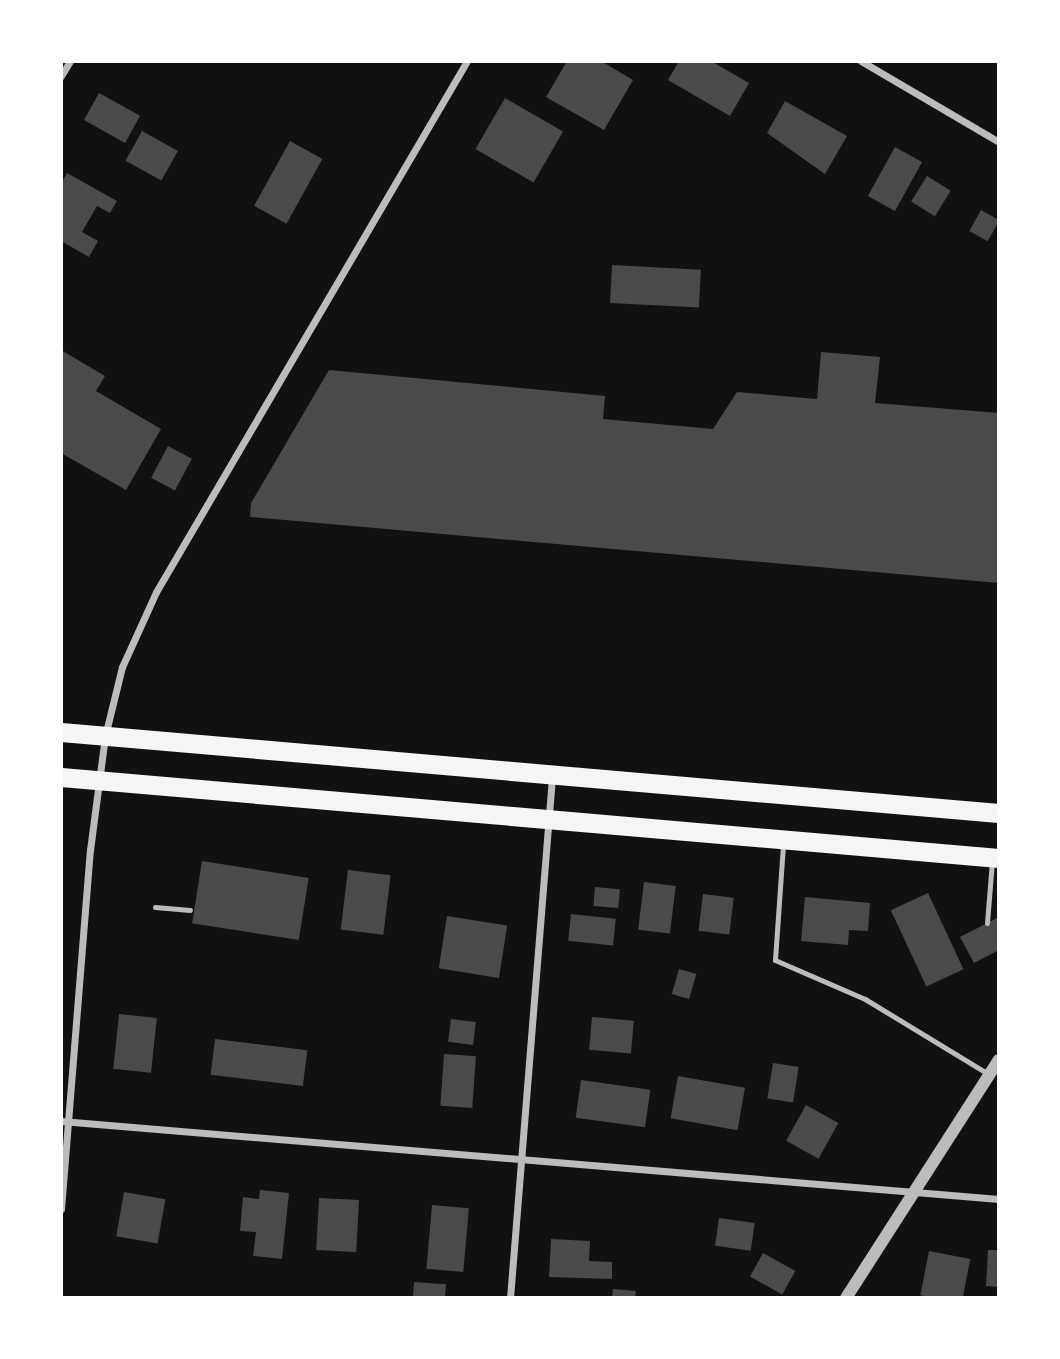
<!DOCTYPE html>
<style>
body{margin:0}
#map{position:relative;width:1060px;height:1359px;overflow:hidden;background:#111;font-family:Helvetica,sans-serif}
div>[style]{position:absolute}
.building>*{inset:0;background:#4a4a4a;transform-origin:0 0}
.service>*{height:5px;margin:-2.5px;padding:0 2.5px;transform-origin:2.5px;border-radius:2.5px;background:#bcbcbc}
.minor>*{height:7px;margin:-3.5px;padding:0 3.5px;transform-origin:3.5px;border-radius:3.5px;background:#bcbcbc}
.tertiary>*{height:12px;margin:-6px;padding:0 6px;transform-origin:6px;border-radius:6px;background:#bcbcbc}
.trunk>*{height:19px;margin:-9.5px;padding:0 9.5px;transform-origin:9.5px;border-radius:9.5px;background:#f5f5f5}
span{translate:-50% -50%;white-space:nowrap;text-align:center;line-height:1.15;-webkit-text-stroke:5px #fff;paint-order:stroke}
.frame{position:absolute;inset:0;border:63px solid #fff;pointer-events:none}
</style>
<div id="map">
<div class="building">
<div style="clip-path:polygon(567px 61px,601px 61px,633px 80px,604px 130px,546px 97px)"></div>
<div style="clip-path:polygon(679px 61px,711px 61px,749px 83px,730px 116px,668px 80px)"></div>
<div style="left:99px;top:93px;width:47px;height:31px;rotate:29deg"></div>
<div style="left:505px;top:98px;width:67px;height:59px;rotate:30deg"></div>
<div style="clip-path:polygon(785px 101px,847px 136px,825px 174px,767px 133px)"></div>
<div style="left:142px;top:131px;width:41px;height:34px;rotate:29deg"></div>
<div style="left:290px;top:141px;width:37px;height:74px;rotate:29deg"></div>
<div style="left:895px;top:147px;width:31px;height:56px;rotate:29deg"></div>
<div style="clip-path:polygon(67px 173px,117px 201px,110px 213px,97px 206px,82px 232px,98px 241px,89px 257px,61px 241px,61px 184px)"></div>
<div style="left:927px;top:176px;width:28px;height:30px;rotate:32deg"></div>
<div style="left:981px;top:210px;width:21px;height:24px;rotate:29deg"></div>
<div style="left:612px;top:265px;width:89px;height:38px;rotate:3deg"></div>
<div style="clip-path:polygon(61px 350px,105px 376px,96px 391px,161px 429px,126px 490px,61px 453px)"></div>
<div style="clip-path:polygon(821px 352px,880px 357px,875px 403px,999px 413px,999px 583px,250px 517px,251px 503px,329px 370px,605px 396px,603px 419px,713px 429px,737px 392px,817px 399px)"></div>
<div style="left:168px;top:446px;width:27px;height:36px;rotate:28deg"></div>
<div style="left:202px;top:861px;width:108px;height:63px;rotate:9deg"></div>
<div style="left:348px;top:870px;width:43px;height:60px;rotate:7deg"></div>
<div style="left:644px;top:882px;width:32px;height:48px;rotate:7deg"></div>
<div style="left:595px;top:887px;width:25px;height:19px;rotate:5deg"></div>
<div style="left:928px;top:893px;width:84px;height:41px;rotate:65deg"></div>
<div style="left:703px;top:894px;width:31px;height:37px;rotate:7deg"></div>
<div style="clip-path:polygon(805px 897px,870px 903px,868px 931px,849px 930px,848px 945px,801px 941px)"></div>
<div style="left:571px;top:914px;width:45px;height:27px;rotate:6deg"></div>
<div style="left:447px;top:916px;width:61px;height:53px;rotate:9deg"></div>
<div style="clip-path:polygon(999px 917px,999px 950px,974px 963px,960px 937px)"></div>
<div style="left:679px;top:969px;width:18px;height:26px;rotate:16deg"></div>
<div style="left:119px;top:1014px;width:38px;height:55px;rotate:6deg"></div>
<div style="left:592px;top:1017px;width:42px;height:33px;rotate:5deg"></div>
<div style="left:451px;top:1019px;width:25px;height:23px;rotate:7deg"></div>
<div style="left:215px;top:1039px;width:93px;height:36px;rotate:7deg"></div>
<div style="left:444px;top:1054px;width:32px;height:52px;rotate:4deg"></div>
<div style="left:773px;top:1063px;width:26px;height:36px;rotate:9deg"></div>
<div style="left:678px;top:1076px;width:68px;height:43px;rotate:10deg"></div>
<div style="left:581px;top:1080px;width:70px;height:38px;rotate:8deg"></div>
<div style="left:806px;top:1105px;width:37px;height:41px;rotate:29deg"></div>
<div style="clip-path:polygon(260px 1190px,289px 1193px,282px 1259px,253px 1256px,256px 1232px,240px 1231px,243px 1197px,259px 1199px)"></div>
<div style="left:124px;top:1192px;width:42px;height:45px;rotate:10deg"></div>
<div style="left:319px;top:1198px;width:40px;height:52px;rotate:3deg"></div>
<div style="left:432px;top:1205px;width:37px;height:64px;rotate:5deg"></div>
<div style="left:719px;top:1218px;width:36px;height:28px;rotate:8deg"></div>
<div style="clip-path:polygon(551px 1239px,590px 1241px,589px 1261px,612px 1262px,612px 1279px,549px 1277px)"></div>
<div style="clip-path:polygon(988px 1250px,999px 1250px,999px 1287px,986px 1286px)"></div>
<div style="left:929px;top:1251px;width:42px;height:45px;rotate:11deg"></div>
<div style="left:763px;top:1253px;width:37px;height:27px;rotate:29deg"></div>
<div style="left:414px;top:1282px;width:32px;height:16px;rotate:4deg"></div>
<div style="clip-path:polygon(613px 1289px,636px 1291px,635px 1298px,612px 1298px)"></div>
</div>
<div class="service">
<div style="left:783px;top:845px;width:115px;rotate:94deg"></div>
<div style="left:775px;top:960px;width:98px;rotate:23.4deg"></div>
<div style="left:865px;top:999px;width:146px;rotate:31.3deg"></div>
<div style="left:155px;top:907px;width:35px;rotate:5deg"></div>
<div style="left:987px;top:923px;width:62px;rotate:-85.4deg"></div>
</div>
<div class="minor">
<div style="left:861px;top:61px;width:160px;rotate:30.4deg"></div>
<div style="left:61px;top:76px;width:17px;rotate:-59deg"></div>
<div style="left:61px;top:1121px;width:941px;rotate:4.75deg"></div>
<div style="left:61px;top:1209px;width:360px;rotate:-85.4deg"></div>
<div style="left:90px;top:850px;width:115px;rotate:-82.5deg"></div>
<div style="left:105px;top:736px;width:71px;rotate:-76.2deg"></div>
<div style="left:122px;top:667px;width:82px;rotate:-65.6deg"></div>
<div style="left:156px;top:592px;width:615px;rotate:-59.64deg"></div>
<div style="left:510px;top:1298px;width:523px;rotate:-85.39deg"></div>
</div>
<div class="tertiary">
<div style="left:846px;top:1298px;width:283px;rotate:-57.3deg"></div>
</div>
<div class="trunk">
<div style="left:61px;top:732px;width:941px;rotate:4.94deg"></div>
<div style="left:61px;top:777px;width:941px;rotate:4.94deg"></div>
</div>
<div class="frame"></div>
</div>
